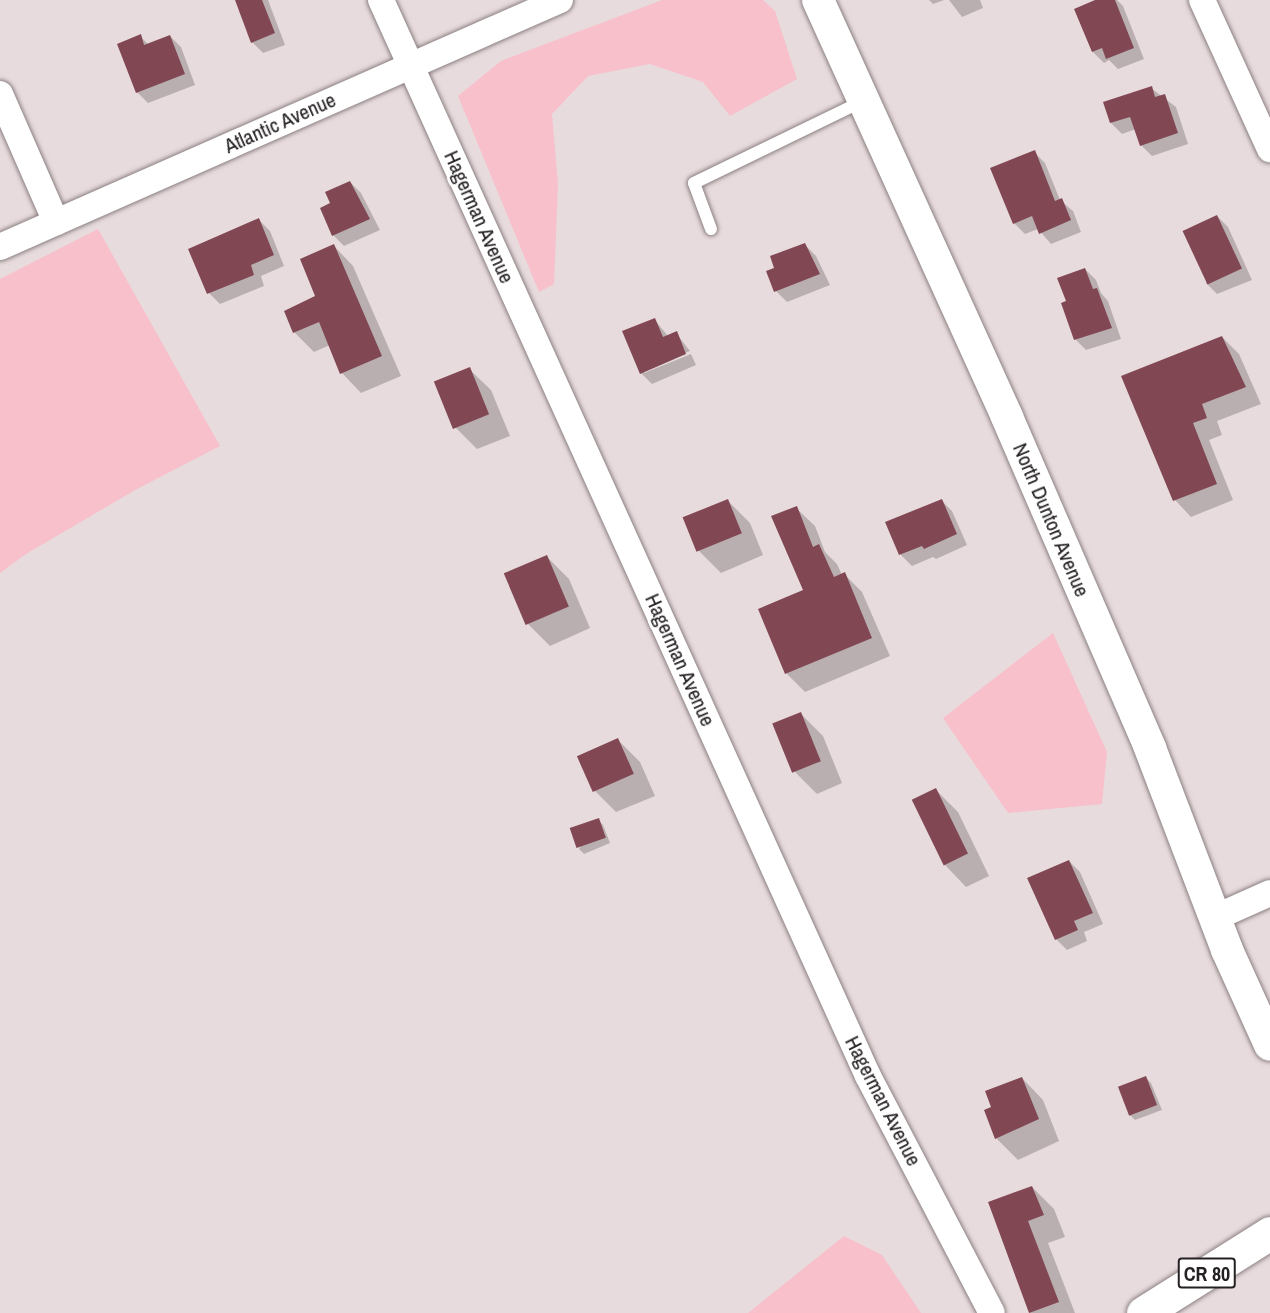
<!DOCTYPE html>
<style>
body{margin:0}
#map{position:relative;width:1270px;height:1313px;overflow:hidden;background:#e8dbdd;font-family:"Archivo Narrow",sans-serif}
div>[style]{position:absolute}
.green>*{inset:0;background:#f7c0ca}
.shadow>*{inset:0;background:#0003}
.building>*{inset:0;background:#814854;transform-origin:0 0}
.roads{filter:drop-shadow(0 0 2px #8b8082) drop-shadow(0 0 2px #8b8082)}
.service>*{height:12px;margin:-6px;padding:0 6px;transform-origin:6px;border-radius:6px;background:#fff}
.minor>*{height:26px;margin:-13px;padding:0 13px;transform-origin:13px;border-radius:13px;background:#fff}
.tertiary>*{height:32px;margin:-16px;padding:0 16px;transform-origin:16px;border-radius:16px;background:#fff}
.primary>*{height:33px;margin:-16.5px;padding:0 16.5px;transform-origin:16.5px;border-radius:16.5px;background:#fff}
span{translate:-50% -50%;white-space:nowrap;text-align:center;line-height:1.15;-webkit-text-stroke:6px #fff;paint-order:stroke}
.shield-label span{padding:2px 4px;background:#fff;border:2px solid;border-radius:4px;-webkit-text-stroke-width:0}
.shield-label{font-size:20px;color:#252122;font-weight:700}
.street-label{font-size:21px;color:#252122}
</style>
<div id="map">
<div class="green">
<div style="clip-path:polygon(662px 0,763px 0,775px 11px,797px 79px,730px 116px,703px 82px,650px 64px,588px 76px,552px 114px,558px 184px,554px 284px,539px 292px,458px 96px,501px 61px)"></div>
<div style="clip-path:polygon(98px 229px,220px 446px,137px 489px,26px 554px,0 573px,0 279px)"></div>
<div style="clip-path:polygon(1053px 633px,1107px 752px,1102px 804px,1008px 813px,943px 718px)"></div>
<div style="clip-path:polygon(844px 1236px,882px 1255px,921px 1313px,748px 1313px)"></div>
</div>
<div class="shadow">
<div style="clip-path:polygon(237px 0,268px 0,285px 45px,263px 53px,252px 42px)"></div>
<div style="clip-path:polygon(929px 0,944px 0,933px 4px)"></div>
<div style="clip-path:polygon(949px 0,980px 0,983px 8px,962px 17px)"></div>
<div style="clip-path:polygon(1099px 0,1117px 0,1123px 6px,1144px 59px,1118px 69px,1109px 60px,1104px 63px,1093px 52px)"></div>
<div style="clip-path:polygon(140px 36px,149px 45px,170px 36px,181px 47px,195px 85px,148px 103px,137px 92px,119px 45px)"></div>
<div style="clip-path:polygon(1151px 88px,1176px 107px,1188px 144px,1152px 156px,1141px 145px,1136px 129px,1122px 134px,1111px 123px,1105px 103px)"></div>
<div style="clip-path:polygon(1034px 152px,1045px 163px,1060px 200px,1073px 211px,1081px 232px,1051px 244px,1038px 229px,1025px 234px,1014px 223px)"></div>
<div style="clip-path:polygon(350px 182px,361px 193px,380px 230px,344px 246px,333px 235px,332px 204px)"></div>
<div style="clip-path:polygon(1217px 216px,1228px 227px,1252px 280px,1217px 294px,1206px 283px)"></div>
<div style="clip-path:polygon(259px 220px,270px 231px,284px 266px,261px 276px,264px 286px,220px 304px,209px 293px)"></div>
<div style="clip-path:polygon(805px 245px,816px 256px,830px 285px,787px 302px,776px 291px,776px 269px)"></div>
<div style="clip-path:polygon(334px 246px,353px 266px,401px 376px,361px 393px,342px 373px,330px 345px,314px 352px,294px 332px,317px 297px)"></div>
<div style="clip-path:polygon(1085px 269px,1096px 280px,1101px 293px,1108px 301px,1121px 339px,1086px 350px,1075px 339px,1068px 302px)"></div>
<div style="clip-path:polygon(654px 319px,668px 336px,676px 333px,690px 351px,644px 370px,644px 373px,691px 354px,696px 365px,652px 384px,641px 373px)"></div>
<div style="clip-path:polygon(1222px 337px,1239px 354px,1261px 404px,1217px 421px,1222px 435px,1209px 440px,1233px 500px,1191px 517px,1175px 500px,1123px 376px)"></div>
<div style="clip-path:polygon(469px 369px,491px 390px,510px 436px,477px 449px,455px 427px)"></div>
<div style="clip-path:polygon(941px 500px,952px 511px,967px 545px,936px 559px,933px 557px,912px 566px,901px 555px,887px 523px)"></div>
<div style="clip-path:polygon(728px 501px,750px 523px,763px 555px,721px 573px,699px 551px)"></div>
<div style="clip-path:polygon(796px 508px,815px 526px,825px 552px,837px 564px,842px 575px,844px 574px,862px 592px,890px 656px,805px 692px,787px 674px,760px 610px,805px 591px)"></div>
<div style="clip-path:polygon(547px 557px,569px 579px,590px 628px,550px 646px,528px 624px)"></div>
<div style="clip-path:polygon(801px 714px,823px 736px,842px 783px,817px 794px,795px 772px)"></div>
<div style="clip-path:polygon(618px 740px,640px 762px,655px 796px,616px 812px,594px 790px)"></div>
<div style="clip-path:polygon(936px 790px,958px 812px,989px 876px,966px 887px,945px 865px)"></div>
<div style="clip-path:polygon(598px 820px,603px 825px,610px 843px,584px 854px,579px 849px)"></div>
<div style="clip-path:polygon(1069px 861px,1080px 872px,1103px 924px,1084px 932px,1087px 941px,1067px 950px,1056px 939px)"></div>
<div style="clip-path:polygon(1022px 1078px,1043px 1100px,1059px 1141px,1018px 1160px,996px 1138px,993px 1108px)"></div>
<div style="clip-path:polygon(1146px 1078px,1151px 1083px,1162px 1110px,1135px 1120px,1130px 1115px)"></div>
<div style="clip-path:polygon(1032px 1187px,1054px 1209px,1065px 1237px,1048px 1243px,1075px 1313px,1030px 1313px,990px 1203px)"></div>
</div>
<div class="building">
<div style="clip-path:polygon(235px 0,262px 0,275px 33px,251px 43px)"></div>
<div style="clip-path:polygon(1095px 0,1115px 0,1134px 48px,1106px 59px,1102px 48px,1092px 52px,1074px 9px)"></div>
<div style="clip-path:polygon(141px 34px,144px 45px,170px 35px,185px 74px,136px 93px,117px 44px)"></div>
<div style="clip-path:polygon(1152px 86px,1155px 97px,1165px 94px,1178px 133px,1140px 146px,1130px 117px,1110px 123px,1103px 102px)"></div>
<div style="clip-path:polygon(1035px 150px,1055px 201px,1062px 198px,1071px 220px,1039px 234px,1032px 216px,1013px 224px,990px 168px)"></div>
<div style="clip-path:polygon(350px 181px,370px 219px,332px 236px,320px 208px,330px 203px,325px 192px)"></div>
<div style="left:1217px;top:215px;width:59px;height:38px;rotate:65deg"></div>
<div style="clip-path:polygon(259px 218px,274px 255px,251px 265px,254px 275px,207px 294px,188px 249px)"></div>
<div style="clip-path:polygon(805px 243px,820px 274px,774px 292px,766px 271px,774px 268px,770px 256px)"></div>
<div style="clip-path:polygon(334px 244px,382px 356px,340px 374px,319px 322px,293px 333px,284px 311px,315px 296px,300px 259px)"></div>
<div style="clip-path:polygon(1085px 268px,1093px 289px,1097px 288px,1112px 328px,1074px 340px,1061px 303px,1066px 301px,1057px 278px)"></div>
<div style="clip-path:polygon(655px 318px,663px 337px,677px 331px,686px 354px,640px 374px,622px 331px)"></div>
<div style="clip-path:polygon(1222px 336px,1246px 387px,1202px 404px,1207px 418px,1193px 423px,1217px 484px,1173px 501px,1121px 376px)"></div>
<div style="left:470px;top:367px;width:51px;height:39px;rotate:68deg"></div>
<div style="left:728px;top:499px;width:37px;height:49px;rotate:68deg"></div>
<div style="clip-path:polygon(942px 499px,957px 534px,924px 549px,922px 546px,899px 555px,885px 522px)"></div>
<div style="clip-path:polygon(797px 506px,813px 547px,819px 544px,834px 577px,845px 572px,872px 638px,785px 674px,758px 609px,803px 590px,771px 516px)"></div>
<div style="left:547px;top:555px;width:56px;height:47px;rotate:67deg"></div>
<div style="left:801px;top:712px;width:53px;height:31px;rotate:68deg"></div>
<div style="left:618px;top:738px;width:39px;height:45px;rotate:66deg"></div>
<div style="left:936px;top:788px;width:73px;height:27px;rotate:64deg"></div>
<div style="left:599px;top:818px;width:21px;height:31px;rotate:71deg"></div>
<div style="clip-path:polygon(1069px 860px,1093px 913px,1074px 921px,1078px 930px,1055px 940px,1027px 878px)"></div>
<div style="left:1146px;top:1076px;width:31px;height:30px;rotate:69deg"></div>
<div style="clip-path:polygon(1022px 1077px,1039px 1119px,995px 1139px,984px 1110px,991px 1107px,985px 1091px)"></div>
<div style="clip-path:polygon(1032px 1186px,1044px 1215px,1028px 1221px,1059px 1302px,1029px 1313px,988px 1202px)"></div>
</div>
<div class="roads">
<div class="service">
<div style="left:711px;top:229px;width:49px;rotate:-110.3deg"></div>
<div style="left:694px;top:183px;width:188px;rotate:-25.9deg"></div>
</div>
<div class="minor">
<div style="left:381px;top:0;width:1181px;rotate:65.65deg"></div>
<div style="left:868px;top:1076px;width:267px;rotate:62.4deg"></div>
<div style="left:1202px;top:0;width:164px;rotate:65.5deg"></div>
<div style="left:0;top:94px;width:140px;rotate:66.4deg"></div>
<div style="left:0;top:247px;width:612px;rotate:-23.8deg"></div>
<div style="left:1214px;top:918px;width:61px;rotate:-24.1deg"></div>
</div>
<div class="tertiary">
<div style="left:818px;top:0;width:458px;rotate:65.6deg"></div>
<div style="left:1007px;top:417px;width:361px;rotate:66.6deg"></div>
<div style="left:1150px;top:748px;width:216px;rotate:69.1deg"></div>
<div style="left:1227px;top:950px;width:104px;rotate:65.6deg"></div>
</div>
<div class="primary">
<div style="left:1143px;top:1313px;width:150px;rotate:-32.2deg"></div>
</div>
</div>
<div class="shield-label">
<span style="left:1207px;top:1273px">CR 80</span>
</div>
<div class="street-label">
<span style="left:280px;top:123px;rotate:-24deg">Atlantic Avenue</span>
<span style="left:479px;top:217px;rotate:66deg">Hagerman Avenue</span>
<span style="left:1051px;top:520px;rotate:67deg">North Dunton Avenue</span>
<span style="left:680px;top:660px;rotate:66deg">Hagerman Avenue</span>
<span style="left:883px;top:1101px;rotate:63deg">Hagerman Avenue</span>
</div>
</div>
